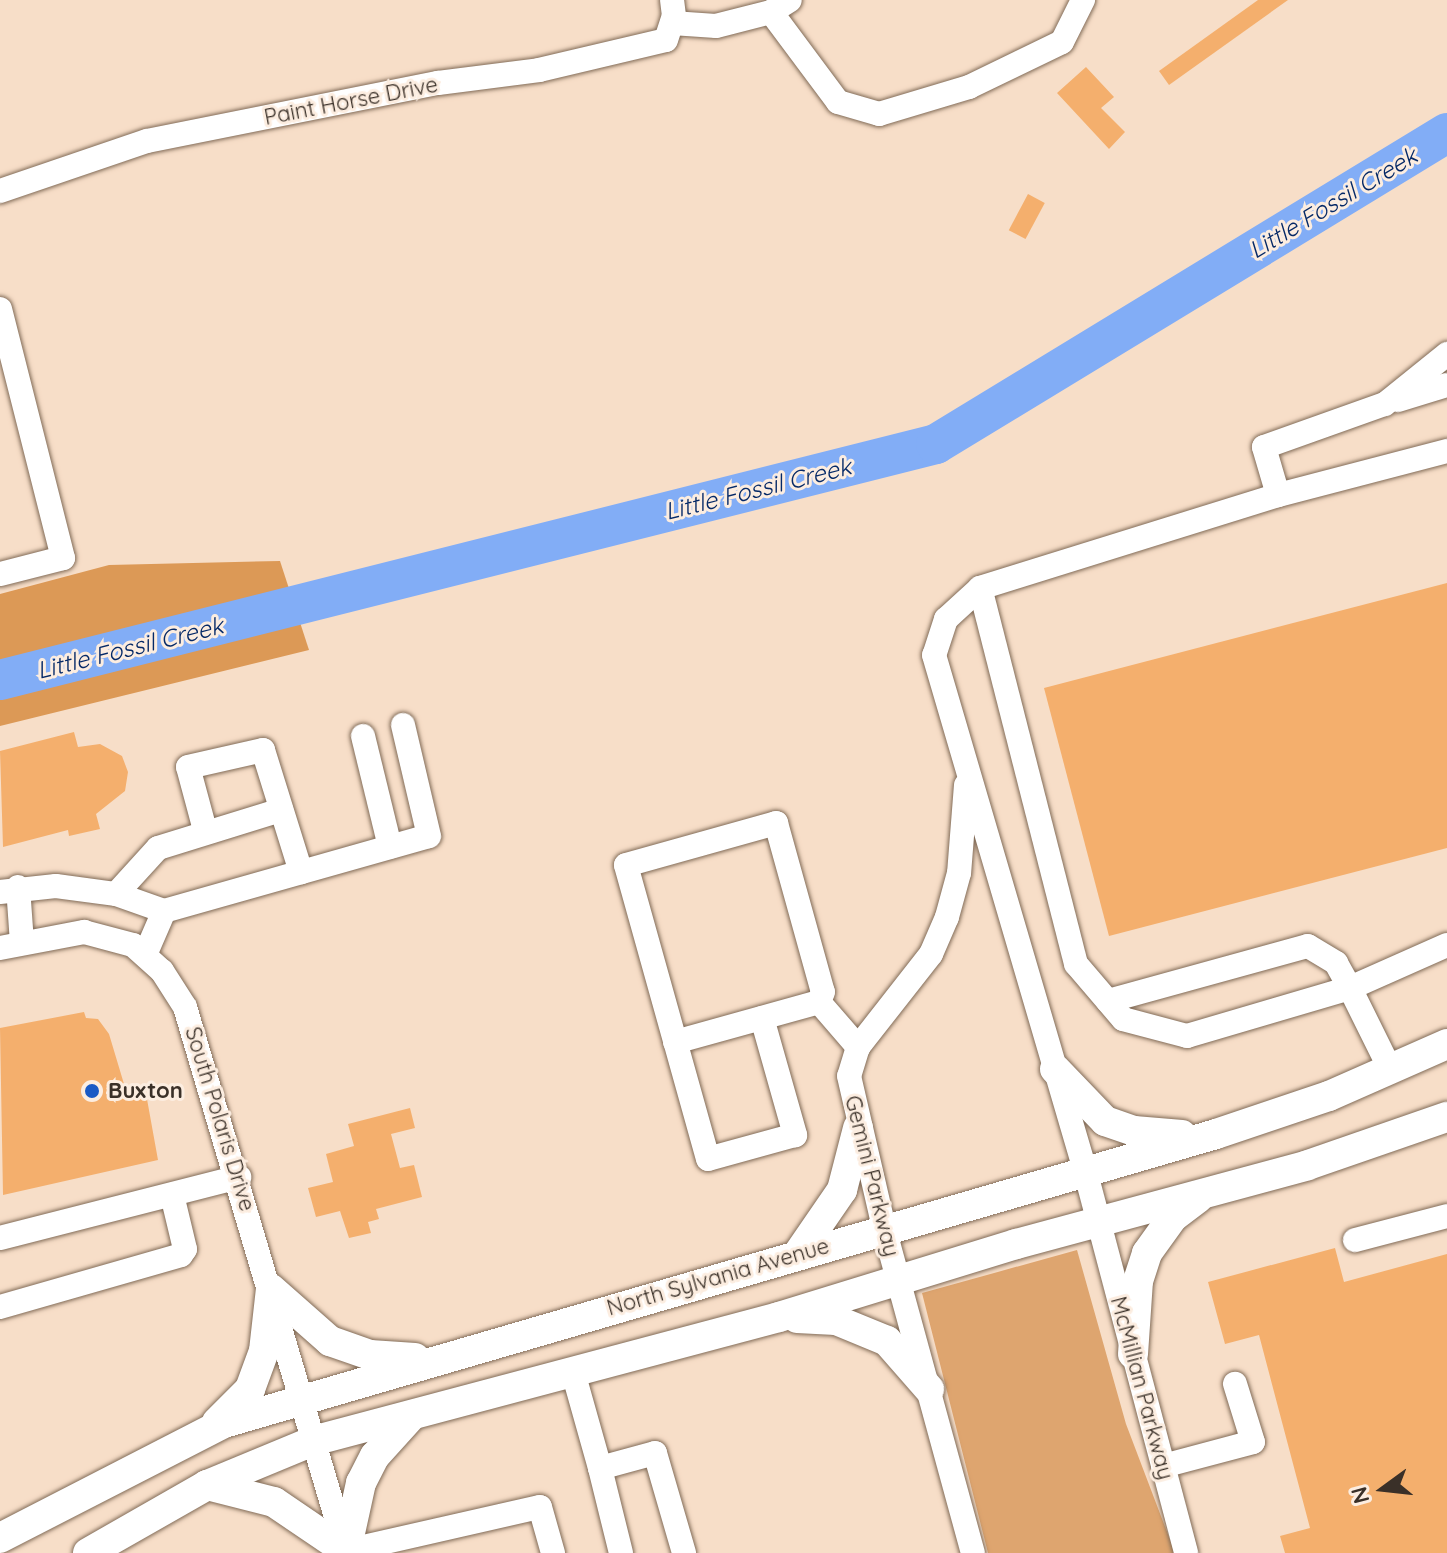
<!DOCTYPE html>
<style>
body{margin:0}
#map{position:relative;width:1447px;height:1553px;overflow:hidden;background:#f7dec8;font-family:Quicksand,sans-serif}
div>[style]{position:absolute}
.green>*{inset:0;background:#dea56f}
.forest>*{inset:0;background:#dc9956}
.river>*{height:40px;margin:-20px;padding:0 20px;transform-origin:20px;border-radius:20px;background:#82adf6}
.building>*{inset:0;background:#f4af6d;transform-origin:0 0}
.roads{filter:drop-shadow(0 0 2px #816b57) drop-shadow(0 0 2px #816b57)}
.minor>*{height:24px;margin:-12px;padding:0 12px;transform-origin:12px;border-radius:12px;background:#fff}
.major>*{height:30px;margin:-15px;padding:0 15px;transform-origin:15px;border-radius:15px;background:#fff}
.dots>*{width:22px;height:22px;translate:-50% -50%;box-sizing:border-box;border:4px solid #fcede0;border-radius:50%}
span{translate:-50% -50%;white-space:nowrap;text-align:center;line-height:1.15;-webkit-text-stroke:6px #fcede0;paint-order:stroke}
.street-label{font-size:22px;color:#3a3028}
.poi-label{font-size:22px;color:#3a3028;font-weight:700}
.left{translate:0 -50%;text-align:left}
.water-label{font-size:24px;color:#052967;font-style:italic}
.north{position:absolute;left:1343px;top:1449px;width:80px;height:80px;-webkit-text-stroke:6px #fcede0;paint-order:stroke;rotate:255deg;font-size:22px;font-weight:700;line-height:32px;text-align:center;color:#3a3028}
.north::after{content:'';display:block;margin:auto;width:28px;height:36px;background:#3a3028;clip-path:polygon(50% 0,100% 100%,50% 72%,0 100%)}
</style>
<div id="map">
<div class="green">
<div style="clip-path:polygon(1077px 1250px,1126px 1424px,1175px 1553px,988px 1553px,922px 1293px)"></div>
</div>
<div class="forest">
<div style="clip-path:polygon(280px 561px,309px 650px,0 726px,0 594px,109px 565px)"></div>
</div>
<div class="river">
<div style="left:0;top:680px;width:965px;rotate:-14.15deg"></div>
<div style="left:936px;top:444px;width:598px;rotate:-31.33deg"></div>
</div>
<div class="building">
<div style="clip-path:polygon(1258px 0,1288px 0,1169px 85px,1159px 71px)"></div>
<div style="clip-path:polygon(1086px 67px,1114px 97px,1101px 108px,1125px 132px,1109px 149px,1057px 93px)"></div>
<div style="left:1028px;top:194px;width:19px;height:41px;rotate:28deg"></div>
<div style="clip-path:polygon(1447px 583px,1447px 848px,1109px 936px,1044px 688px)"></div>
<div style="clip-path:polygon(74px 732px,78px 747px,100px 744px,122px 756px,128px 772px,125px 791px,96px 814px,100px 829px,69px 836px,68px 830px,3px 847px,0 751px)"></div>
<div style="clip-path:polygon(84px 1012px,86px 1018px,98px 1019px,109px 1034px,124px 1084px,145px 1088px,158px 1160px,3px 1195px,0 1028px)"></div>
<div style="clip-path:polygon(410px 1108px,415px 1128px,391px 1134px,400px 1168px,414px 1165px,422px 1197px,376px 1209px,379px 1219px,368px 1222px,371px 1233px,349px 1238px,340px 1211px,316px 1217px,308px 1188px,333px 1182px,326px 1154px,354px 1146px,348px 1124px)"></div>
<div style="clip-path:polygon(1335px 1248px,1344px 1282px,1447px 1254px,1447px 1553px,1285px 1553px,1280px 1536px,1310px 1528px,1259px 1335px,1225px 1344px,1208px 1282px)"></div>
</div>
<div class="roads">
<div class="minor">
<div style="left:771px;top:12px;width:112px;rotate:53.3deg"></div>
<div style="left:838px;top:102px;width:43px;rotate:16.3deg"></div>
<div style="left:879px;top:114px;width:94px;rotate:-16.7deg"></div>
<div style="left:969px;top:87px;width:103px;rotate:-25.8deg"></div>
<div style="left:1062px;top:42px;width:47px;rotate:-63.4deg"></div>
<div style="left:672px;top:23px;width:44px;rotate:3.9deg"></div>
<div style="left:716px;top:26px;width:57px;rotate:-14.3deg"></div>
<div style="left:771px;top:12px;width:22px;rotate:-32deg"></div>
<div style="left:0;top:191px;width:155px;rotate:-18.8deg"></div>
<div style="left:147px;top:141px;width:297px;rotate:-11.3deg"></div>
<div style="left:438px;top:83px;width:102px;rotate:-7.3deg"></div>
<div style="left:539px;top:70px;width:130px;rotate:-13.3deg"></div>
<div style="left:666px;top:40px;width:25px;rotate:-72deg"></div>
<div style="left:674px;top:16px;width:16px;rotate:-97deg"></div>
<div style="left:0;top:309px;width:257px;rotate:75.8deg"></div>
<div style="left:63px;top:558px;width:65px;rotate:165.7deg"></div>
<div style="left:1398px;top:400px;width:51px;rotate:-17deg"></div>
<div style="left:1278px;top:495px;width:50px;rotate:-106.3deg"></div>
<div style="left:1264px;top:447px;width:128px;rotate:-19.6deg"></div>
<div style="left:1385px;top:404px;width:80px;rotate:-38.9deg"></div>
<div style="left:980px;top:588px;width:46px;rotate:137.6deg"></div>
<div style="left:946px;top:619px;width:38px;rotate:108deg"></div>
<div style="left:934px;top:655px;width:537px;rotate:73.66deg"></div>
<div style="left:1085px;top:1170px;width:396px;rotate:75.2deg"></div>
<div style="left:363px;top:736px;width:114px;rotate:76.3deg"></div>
<div style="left:966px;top:785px;width:88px;rotate:94.5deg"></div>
<div style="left:959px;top:873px;width:46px;rotate:105.3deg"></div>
<div style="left:947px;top:917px;width:40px;rotate:113.4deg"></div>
<div style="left:931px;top:954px;width:118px;rotate:128.1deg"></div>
<div style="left:858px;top:1047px;width:30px;rotate:107deg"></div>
<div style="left:849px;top:1076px;width:156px;rotate:77deg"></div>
<div style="left:884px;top:1228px;width:337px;rotate:74.7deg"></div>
<div style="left:205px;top:830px;width:65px;rotate:-105.1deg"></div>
<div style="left:188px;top:767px;width:77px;rotate:-12.8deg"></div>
<div style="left:263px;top:750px;width:128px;rotate:72.7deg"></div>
<div style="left:18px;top:887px;width:56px;rotate:85.9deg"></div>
<div style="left:0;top:892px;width:56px;rotate:-6.1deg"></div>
<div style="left:56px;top:886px;width:61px;rotate:7.6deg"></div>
<div style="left:116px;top:894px;width:51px;rotate:19.5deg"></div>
<div style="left:164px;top:911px;width:275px;rotate:-15.8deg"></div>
<div style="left:429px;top:836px;width:114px;rotate:-103.2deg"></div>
<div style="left:116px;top:894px;width:62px;rotate:-47.6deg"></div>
<div style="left:158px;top:848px;width:129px;rotate:-17.2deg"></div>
<div style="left:0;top:948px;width:86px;rotate:-10.8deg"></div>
<div style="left:84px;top:932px;width:51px;rotate:14.9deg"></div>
<div style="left:133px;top:945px;width:39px;rotate:42deg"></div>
<div style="left:162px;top:971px;width:43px;rotate:57.4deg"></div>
<div style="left:185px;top:1007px;width:567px;rotate:73.51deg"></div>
<div style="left:145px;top:955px;width:48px;rotate:-66.6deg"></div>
<div style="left:1108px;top:1001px;width:207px;rotate:-15.4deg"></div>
<div style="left:1308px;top:946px;width:33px;rotate:31deg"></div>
<div style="left:1336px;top:963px;width:29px;rotate:61deg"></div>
<div style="left:1350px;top:988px;width:170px;rotate:163.6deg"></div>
<div style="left:1187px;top:1036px;width:66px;rotate:-165.1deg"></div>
<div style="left:1123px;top:1019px;width:72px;rotate:-130.5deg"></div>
<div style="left:1076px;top:964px;width:388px;rotate:-104.3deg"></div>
<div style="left:980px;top:588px;width:312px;rotate:-17.3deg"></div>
<div style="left:1278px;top:495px;width:175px;rotate:-14.6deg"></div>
<div style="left:762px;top:1018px;width:122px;rotate:74.2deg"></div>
<div style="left:795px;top:1135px;width:90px;rotate:164.6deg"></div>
<div style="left:708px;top:1159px;width:305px;rotate:-105.6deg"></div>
<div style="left:626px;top:865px;width:156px;rotate:-15.6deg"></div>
<div style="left:776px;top:823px;width:175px;rotate:74.5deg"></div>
<div style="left:823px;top:992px;width:11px;rotate:112deg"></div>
<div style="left:675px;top:1042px;width:149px;rotate:-15.5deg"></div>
<div style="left:819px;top:1002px;width:60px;rotate:49.1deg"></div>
<div style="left:1390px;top:1069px;width:90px;rotate:-116.3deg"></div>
<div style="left:1350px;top:988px;width:106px;rotate:-23.9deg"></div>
<div style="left:0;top:1238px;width:247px;rotate:-14.3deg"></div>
<div style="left:1355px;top:1240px;width:95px;rotate:-14.6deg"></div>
<div style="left:0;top:1307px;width:188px;rotate:-16deg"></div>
<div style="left:181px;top:1255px;width:7px;rotate:-56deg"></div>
<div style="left:185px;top:1249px;width:56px;rotate:-103.5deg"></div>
<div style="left:573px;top:1372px;width:100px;rotate:74.3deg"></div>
<div style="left:1163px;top:1466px;width:93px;rotate:-14.9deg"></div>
<div style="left:1253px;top:1442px;width:61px;rotate:-107.2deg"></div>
<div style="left:337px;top:1553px;width:208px;rotate:-12.8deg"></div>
<div style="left:540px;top:1507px;width:48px;rotate:74.2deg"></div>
<div style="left:621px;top:1553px;width:88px;rotate:-103.9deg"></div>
<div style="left:600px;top:1468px;width:57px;rotate:-15.3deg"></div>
<div style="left:655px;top:1453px;width:104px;rotate:73.8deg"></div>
</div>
<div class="major">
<div style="left:1055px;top:1069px;width:72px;rotate:46.1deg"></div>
<div style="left:1105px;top:1121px;width:31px;rotate:19deg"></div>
<div style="left:1134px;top:1131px;width:48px;rotate:4.8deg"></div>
<div style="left:798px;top:1254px;width:78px;rotate:-55.5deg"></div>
<div style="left:842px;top:1190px;width:64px;rotate:-75.5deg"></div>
<div style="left:271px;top:1289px;width:79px;rotate:41.4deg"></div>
<div style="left:330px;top:1341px;width:42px;rotate:19.3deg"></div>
<div style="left:370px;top:1355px;width:45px;rotate:3.8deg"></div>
<div style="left:797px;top:1318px;width:39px;rotate:3deg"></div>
<div style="left:836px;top:1320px;width:55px;rotate:22.4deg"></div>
<div style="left:887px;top:1341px;width:64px;rotate:48.8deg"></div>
<div style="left:1133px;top:1354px;width:73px;rotate:-86.1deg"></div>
<div style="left:1138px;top:1281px;width:29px;rotate:-72deg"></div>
<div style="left:1147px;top:1253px;width:44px;rotate:-54.2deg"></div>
<div style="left:1173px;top:1217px;width:31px;rotate:-37deg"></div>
<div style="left:217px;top:1422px;width:47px;rotate:-45deg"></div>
<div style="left:250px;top:1389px;width:40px;rotate:-69.8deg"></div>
<div style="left:264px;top:1351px;width:62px;rotate:-83.6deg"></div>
<div style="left:207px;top:1485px;width:69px;rotate:14.2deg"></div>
<div style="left:274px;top:1502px;width:87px;rotate:34.2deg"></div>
<div style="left:346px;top:1551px;width:70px;rotate:-77.6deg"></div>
<div style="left:361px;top:1483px;width:30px;rotate:-63deg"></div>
<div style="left:375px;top:1456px;width:55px;rotate:-47.9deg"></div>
<div style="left:0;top:1538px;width:252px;rotate:-27.2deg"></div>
<div style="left:224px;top:1423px;width:1033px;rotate:-16.24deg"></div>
<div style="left:1216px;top:1134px;width:119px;rotate:-18.6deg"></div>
<div style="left:1329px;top:1096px;width:129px;rotate:-23.8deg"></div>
<div style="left:88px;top:1553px;width:137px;rotate:-29.7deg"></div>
<div style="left:207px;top:1485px;width:115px;rotate:-22.5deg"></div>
<div style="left:313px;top:1441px;width:482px;rotate:-14.9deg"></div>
<div style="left:779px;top:1317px;width:248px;rotate:-17.1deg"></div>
<div style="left:1016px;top:1244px;width:302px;rotate:-15.1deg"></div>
<div style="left:1308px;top:1165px;width:147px;rotate:-19.1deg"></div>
</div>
</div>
<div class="dots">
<div style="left:92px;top:1091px;background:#1a5ac5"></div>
</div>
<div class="street-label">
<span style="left:351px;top:101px;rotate:-11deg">Paint Horse Drive</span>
<span style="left:220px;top:1119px;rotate:73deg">South Polaris Drive</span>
<span style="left:872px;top:1176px;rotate:76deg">Gemini Parkway</span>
<span style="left:718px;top:1277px;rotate:-16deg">North Sylvania Avenue</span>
<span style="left:1142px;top:1388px;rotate:75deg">McMillian Parkway</span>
</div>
<div class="poi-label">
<span class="left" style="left:108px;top:1091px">Buxton</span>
</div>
<div class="water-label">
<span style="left:1333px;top:203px;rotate:-31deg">Little Fossil Creek</span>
<span style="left:758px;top:489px;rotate:-14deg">Little Fossil Creek</span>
<span style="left:130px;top:648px;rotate:-14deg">Little Fossil Creek</span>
</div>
<div class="north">N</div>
</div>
